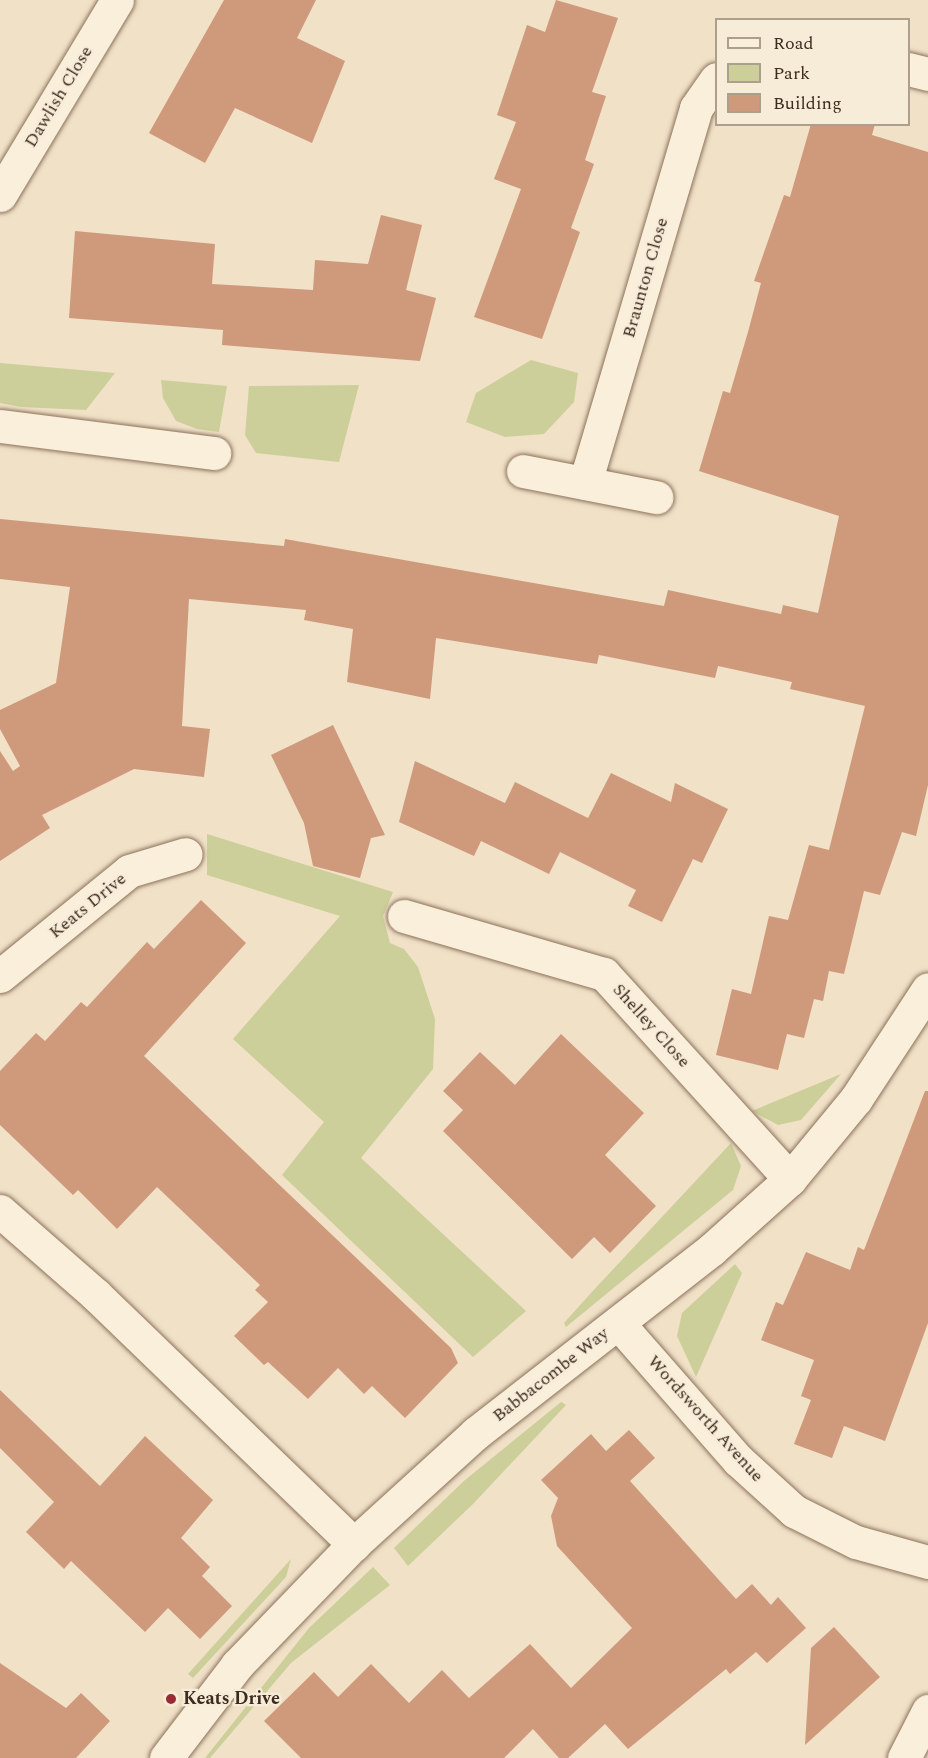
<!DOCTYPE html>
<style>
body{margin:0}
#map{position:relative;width:928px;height:1758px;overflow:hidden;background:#f0e1c7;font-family:Spectral,serif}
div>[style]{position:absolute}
.green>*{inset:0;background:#cccf9a}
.building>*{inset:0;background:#cf997c}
.roads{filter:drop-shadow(0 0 2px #8c725c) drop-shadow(0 0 2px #8c725c)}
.minor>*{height:33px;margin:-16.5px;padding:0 16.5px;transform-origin:16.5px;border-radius:16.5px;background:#faefdb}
.tertiary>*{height:33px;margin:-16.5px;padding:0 16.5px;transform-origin:16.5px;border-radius:16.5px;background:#faefdb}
.dots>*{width:16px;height:16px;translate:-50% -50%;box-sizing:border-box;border:3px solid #f7ecd7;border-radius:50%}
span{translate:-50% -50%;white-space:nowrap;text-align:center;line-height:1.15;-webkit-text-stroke:4.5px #f7ecd7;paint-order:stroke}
.street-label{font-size:18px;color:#3c2c20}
.poi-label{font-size:18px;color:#3c2c20;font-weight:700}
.left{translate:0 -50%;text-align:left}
.legend{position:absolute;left:715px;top:18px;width:195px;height:108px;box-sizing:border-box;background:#f7ecd7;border:2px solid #ac9f8e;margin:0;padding:8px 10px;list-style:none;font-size:18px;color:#3c2c20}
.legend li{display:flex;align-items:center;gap:12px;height:30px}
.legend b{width:30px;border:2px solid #ac9f8e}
</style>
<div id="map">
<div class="green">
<div style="clip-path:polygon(531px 360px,578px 373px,574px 402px,544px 434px,505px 437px,466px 422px,476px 393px)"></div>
<div style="clip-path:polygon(0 363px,115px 373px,86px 410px,21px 407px,0 403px)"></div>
<div style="clip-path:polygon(161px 380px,227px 386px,219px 432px,197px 429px,176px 421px,163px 398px)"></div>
<div style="clip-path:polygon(359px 385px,339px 462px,256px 453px,245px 435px,249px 386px)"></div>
<div style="clip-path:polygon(207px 834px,393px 892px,383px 916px,390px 943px,404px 949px,418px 967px,435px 1019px,433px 1069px,361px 1158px,526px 1311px,473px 1357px,282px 1175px,324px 1122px,233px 1039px,340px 916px,207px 875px)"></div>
<div style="clip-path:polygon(841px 1074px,801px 1120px,778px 1125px,752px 1111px)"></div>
<div style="clip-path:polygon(731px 1143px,741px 1166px,733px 1190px,566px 1327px,564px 1323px,590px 1294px)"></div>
<div style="clip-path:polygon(735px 1264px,742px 1273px,696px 1377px,677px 1336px,682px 1313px)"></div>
<div style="clip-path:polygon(561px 1402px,566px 1405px,473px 1504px,408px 1566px,394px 1548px,465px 1480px)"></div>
<div style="clip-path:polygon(291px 1559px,286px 1577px,193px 1678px,188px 1674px)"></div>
<div style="clip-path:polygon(373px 1567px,390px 1585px,291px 1663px,210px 1758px,205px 1758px,309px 1628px)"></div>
</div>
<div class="building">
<div style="clip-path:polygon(224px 0,316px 0,297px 38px,345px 61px,312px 143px,235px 108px,205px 163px,149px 133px)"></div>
<div style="clip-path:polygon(556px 0,618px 18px,592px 92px,606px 96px,585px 160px,594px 164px,571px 228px,580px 232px,542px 339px,474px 317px,521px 189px,494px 179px,516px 122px,497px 115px,527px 25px,545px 32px)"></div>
<div style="clip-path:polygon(811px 124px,875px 124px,872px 135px,928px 152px,928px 785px,916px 836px,902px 832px,880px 895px,864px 891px,844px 974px,829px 971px,823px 1001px,814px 999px,804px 1038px,787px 1034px,778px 1070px,716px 1055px,732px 989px,751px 994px,769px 916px,788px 920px,809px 845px,829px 850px,865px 706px,790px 689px,792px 682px,718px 666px,715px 678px,599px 655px,597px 664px,436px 638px,430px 699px,347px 682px,353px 629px,304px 620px,306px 610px,189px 599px,182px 726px,210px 729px,204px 777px,134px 769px,42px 815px,50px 828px,0 861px,0 751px,13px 771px,20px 766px,0 729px,0 710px,56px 683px,70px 587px,0 579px,0 519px,284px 546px,285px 539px,664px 606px,668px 590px,781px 614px,783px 605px,818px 613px,839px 516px,699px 471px,723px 391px,730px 393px,748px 332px,761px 283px,754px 281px,784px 195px,790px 197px)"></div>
<div style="clip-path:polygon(381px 215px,422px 225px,406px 290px,436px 298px,420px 361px,222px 345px,223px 330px,69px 318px,75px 231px,215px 244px,212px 284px,313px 290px,315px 260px,368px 264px)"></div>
<div style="clip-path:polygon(333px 725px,385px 835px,371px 838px,360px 878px,313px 866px,304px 823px,271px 755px)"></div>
<div style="clip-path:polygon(415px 761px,505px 803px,515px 782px,588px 818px,611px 773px,671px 802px,675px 783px,728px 809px,702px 863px,693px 859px,662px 922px,628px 906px,636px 890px,560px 852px,549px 874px,481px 841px,474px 856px,399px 822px)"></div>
<div style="clip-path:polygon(201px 900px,246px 943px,144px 1056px,451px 1348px,458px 1363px,405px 1418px,372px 1386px,364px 1394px,338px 1368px,308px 1399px,268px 1362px,264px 1365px,234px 1336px,268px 1302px,255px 1290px,260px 1285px,157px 1187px,117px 1229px,78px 1190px,73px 1195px,0 1125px,0 1071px,36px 1033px,45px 1041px,81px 1002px,87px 1007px,147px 942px,154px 949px)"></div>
<div style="clip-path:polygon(561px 1034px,644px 1113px,605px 1155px,656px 1206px,610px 1253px,594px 1237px,572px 1259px,443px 1131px,463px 1110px,443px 1091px,480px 1052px,515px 1085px)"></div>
<div style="clip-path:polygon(925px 1091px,928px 1091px,928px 1323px,885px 1441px,844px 1426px,832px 1458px,794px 1444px,811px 1400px,801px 1396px,814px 1360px,761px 1340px,776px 1302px,783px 1305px,806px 1252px,850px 1270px,858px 1247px,864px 1250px)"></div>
<div style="clip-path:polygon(0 1390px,100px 1486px,145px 1436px,213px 1500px,181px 1538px,210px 1567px,202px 1576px,232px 1606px,200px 1639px,168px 1608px,145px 1632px,71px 1561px,64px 1569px,26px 1532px,54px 1502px,0 1448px)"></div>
<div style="clip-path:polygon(629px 1430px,655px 1458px,630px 1481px,736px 1599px,752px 1584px,771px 1605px,778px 1597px,806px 1628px,767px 1663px,756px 1652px,730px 1674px,726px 1669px,628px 1749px,605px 1724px,568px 1758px,559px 1758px,533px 1729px,504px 1758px,301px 1758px,264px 1721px,314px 1672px,338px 1697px,371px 1664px,409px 1703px,442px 1670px,469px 1698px,530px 1644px,571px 1688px,632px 1628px,557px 1546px,551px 1516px,558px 1498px,541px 1480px,591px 1434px,606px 1451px)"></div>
<div style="clip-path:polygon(834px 1627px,880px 1677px,805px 1745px,811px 1648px)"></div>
<div style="clip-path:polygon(0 1663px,66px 1708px,81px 1693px,110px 1721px,76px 1758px,0 1758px)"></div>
</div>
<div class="roads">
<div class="minor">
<div style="left:908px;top:69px;width:21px;rotate:14deg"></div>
<div style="left:0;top:195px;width:227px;rotate:-59deg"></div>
<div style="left:0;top:426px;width:216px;rotate:7.2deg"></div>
<div style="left:523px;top:471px;width:136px;rotate:11.1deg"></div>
<div style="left:585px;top:483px;width:391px;rotate:-73.5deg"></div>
<div style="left:696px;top:108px;width:35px;rotate:-55deg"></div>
<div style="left:404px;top:916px;width:208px;rotate:16.2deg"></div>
<div style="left:604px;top:974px;width:277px;rotate:47.8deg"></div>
<div style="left:0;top:976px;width:166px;rotate:-39.1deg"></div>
<div style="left:129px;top:871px;width:59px;rotate:-16.6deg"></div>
<div style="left:0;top:1211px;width:128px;rotate:41.2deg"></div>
<div style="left:96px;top:1295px;width:359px;rotate:44deg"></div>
<div style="left:618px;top:1323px;width:182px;rotate:48.8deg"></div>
<div style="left:738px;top:1460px;width:76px;rotate:42.3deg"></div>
<div style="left:794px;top:1511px;width:69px;rotate:26.6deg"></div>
<div style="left:856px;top:1542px;width:75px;rotate:15.5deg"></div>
<div style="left:904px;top:1758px;width:53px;rotate:-62.9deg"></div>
</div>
<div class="tertiary">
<div style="left:166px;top:1758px;width:117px;rotate:-52.6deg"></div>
<div style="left:237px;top:1665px;width:168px;rotate:-46deg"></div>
<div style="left:354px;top:1544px;width:165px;rotate:-42.3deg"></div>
<div style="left:476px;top:1433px;width:298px;rotate:-37.9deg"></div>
<div style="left:711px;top:1250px;width:106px;rotate:-41.9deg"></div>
<div style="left:790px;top:1179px;width:104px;rotate:-50.5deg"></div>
<div style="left:856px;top:1099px;width:131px;rotate:-56.8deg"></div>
</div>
</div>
<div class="dots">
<div style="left:171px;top:1699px;background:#9d2a32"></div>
</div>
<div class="street-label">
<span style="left:59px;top:97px;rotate:-59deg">Dawlish Close</span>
<span style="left:646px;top:278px;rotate:-74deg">Braunton Close</span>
<span style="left:88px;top:906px;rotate:-39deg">Keats Drive</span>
<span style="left:651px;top:1026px;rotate:48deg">Shelley Close</span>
<span style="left:551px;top:1375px;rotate:-38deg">Babbacombe Way</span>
<span style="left:705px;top:1419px;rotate:48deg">Wordsworth Avenue</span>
</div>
<div class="poi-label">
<span class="left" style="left:183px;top:1699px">Keats Drive</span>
</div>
<ul class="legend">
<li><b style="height:8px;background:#faefdb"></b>Road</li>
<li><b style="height:16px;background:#cccf9a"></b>Park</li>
<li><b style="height:16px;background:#cf997c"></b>Building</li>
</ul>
</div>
